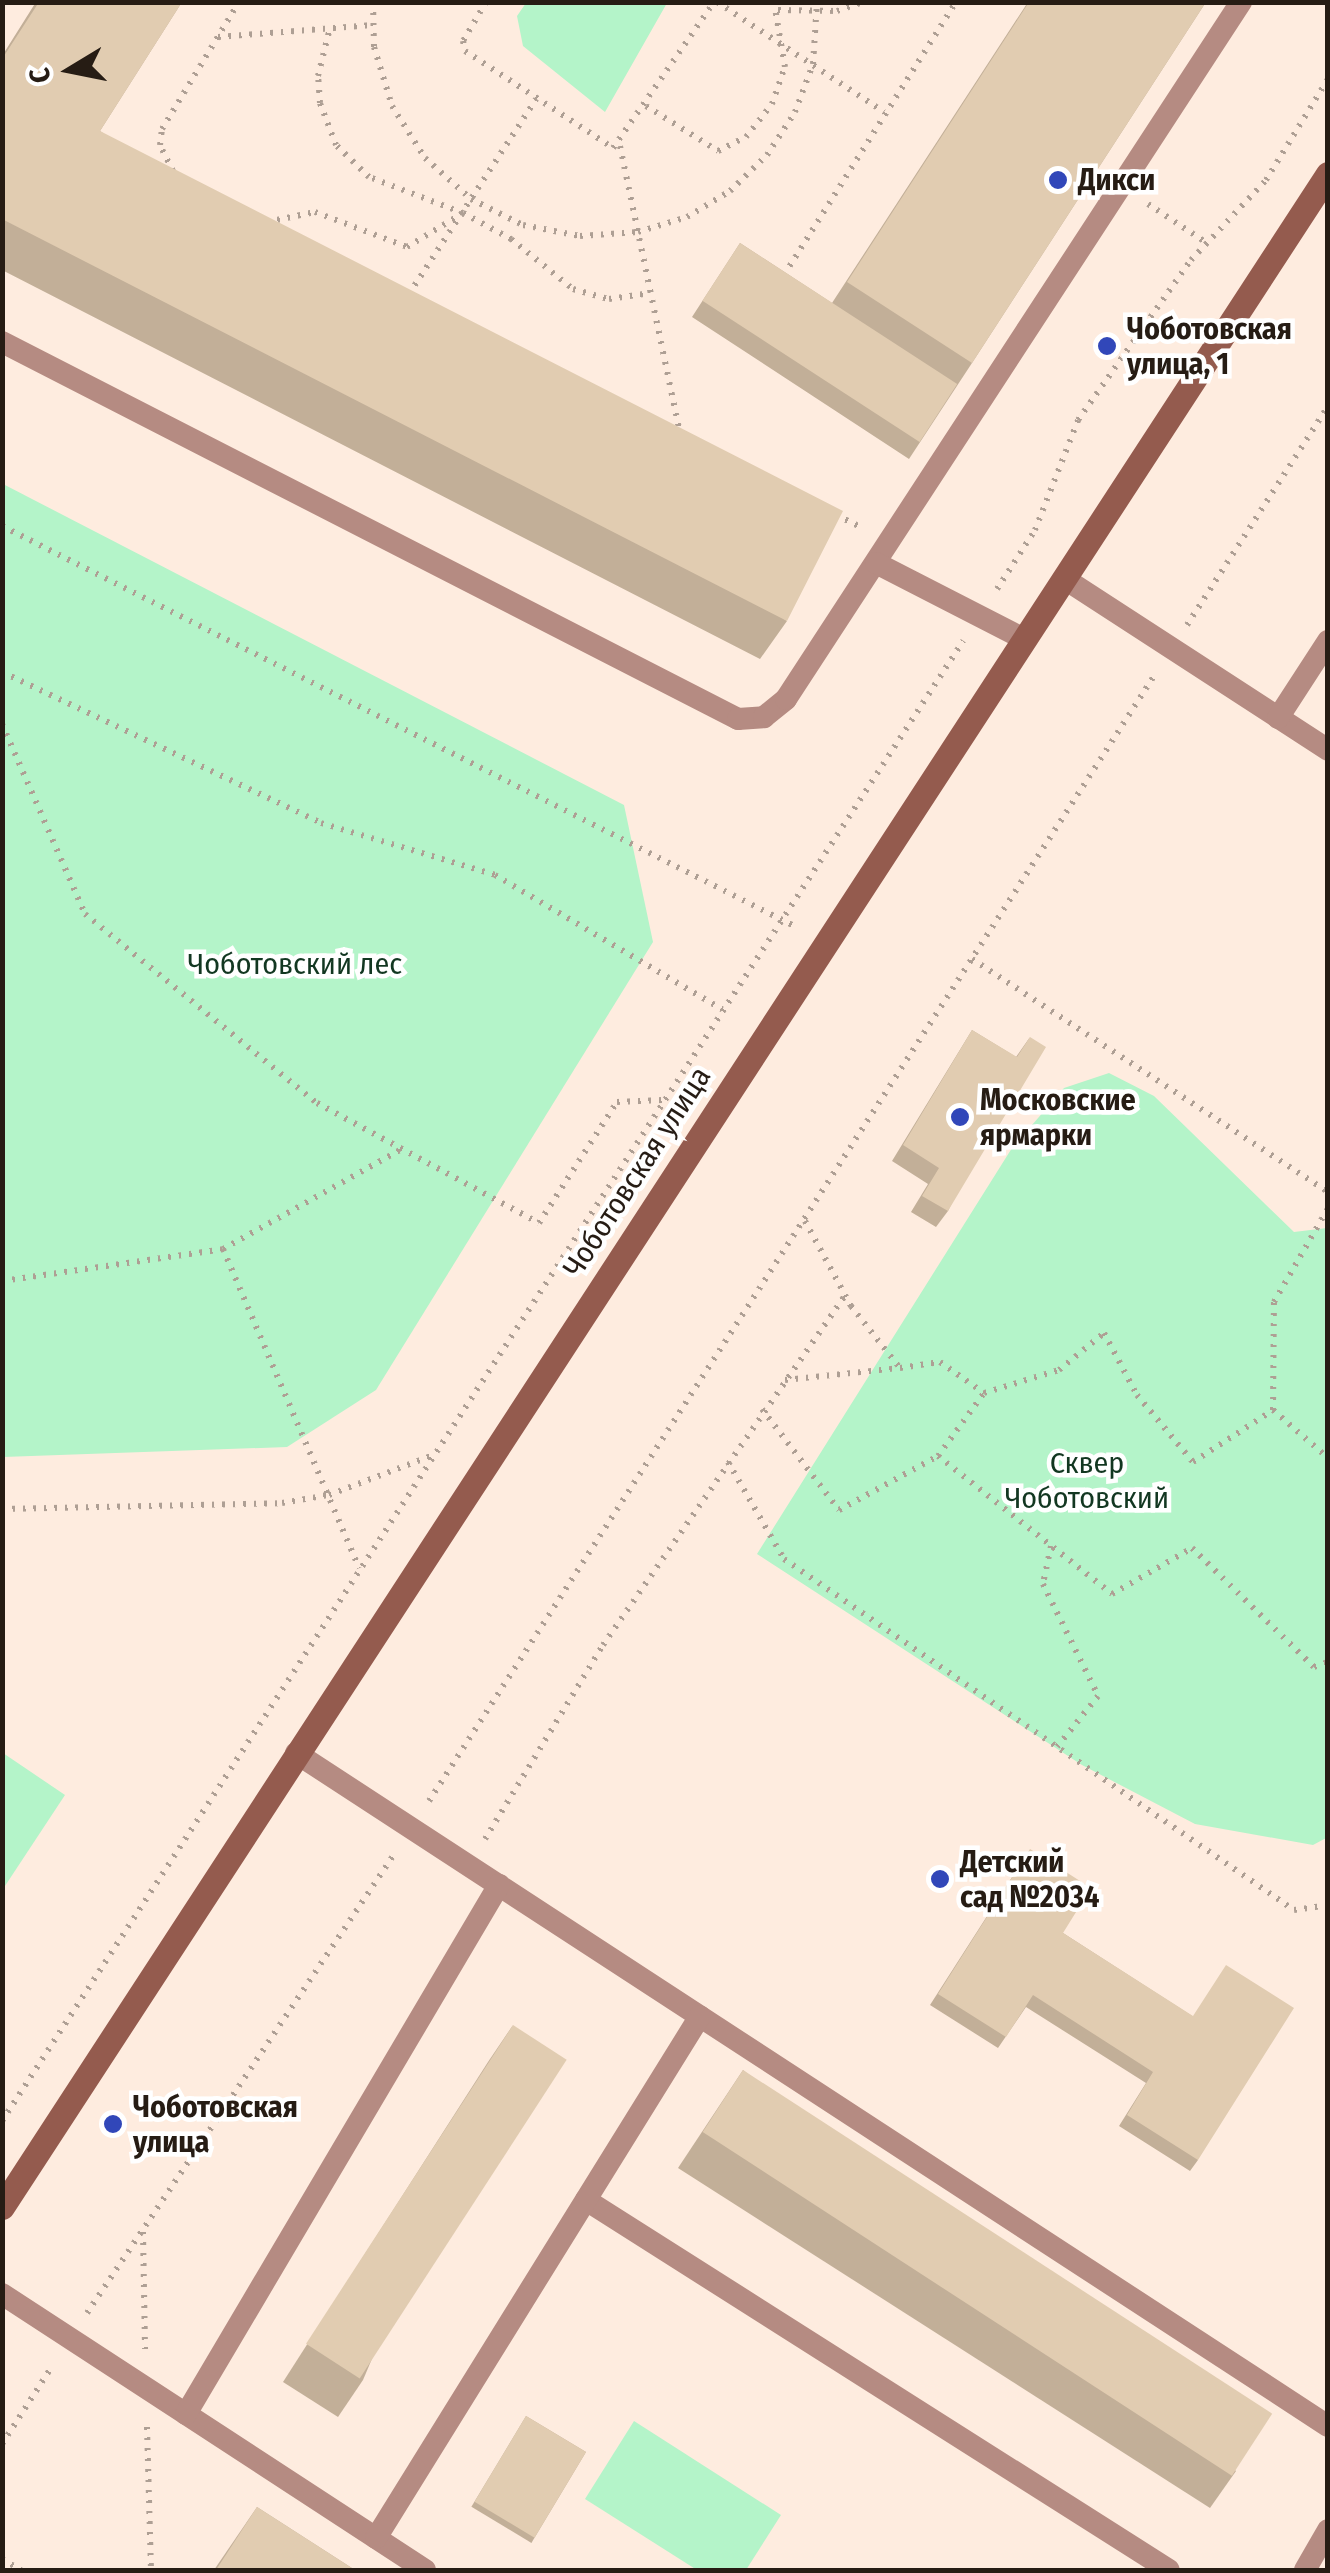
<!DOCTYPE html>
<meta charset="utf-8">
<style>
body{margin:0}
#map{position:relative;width:1330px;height:2573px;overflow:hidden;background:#feecdf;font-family:"Fira Sans Condensed",sans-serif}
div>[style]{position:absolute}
.green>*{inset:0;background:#b4f4c9}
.path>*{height:6px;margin-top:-3px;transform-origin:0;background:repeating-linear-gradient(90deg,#ae9f94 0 2.5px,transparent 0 10.5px)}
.lane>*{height:22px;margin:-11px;padding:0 11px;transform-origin:11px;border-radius:11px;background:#b58b82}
.secondary>*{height:25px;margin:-12.5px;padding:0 12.5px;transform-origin:12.5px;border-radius:12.5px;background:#945b4e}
.wall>*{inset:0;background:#c2af98;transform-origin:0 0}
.building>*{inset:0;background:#e1ccb1;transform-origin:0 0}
.dots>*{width:28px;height:28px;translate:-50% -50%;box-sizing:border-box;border:5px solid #fff;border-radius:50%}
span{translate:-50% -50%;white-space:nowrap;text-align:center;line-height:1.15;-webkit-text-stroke:9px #fff;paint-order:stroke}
.poi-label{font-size:30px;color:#261c14;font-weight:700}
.left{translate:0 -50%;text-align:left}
.park-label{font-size:30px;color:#123721}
.street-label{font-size:30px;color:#261c14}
.frame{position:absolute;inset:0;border:5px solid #261c14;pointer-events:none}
.north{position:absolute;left:20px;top:20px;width:100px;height:100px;-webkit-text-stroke:8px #fff;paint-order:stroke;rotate:260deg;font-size:28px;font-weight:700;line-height:40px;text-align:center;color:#261c14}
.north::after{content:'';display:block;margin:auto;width:35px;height:45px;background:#261c14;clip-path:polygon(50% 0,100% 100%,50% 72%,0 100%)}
</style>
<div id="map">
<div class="green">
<div style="clip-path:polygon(526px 3px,526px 2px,667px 3px,605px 112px,523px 46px,517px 16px)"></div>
<div style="clip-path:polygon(3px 484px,624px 805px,653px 942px,376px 1390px,287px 1447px,3px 1457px)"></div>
<div style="clip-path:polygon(1109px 1073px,1154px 1096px,1294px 1232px,1327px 1228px,1328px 1837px,1313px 1845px,1195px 1824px,1082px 1765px,757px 1554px,1012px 1148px,1064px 1088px)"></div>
<div style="clip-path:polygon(3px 1753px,65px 1795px,3px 1889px)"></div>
<div style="clip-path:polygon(634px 2421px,781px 2515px,746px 2570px,697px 2570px,585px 2499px)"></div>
</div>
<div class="path">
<div style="left:373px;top:2px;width:45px;rotate:88.7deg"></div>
<div style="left:374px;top:47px;width:62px;rotate:73deg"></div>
<div style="left:392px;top:106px;width:62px;rotate:57.6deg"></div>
<div style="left:425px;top:158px;width:62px;rotate:41.7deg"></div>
<div style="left:471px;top:199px;width:58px;rotate:26.6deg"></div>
<div style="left:523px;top:225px;width:58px;rotate:10.9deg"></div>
<div style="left:580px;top:236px;width:58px;rotate:-3.9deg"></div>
<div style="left:638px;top:232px;width:51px;rotate:-17deg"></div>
<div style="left:687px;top:217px;width:50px;rotate:-31.2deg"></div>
<div style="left:730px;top:191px;width:52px;rotate:-44.2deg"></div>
<div style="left:767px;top:155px;width:51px;rotate:-56.9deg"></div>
<div style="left:795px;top:112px;width:51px;rotate:-69.4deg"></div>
<div style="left:813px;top:64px;width:62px;rotate:-86.3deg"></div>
<div style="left:486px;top:2px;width:45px;rotate:120.5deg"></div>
<div style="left:463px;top:41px;width:10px;rotate:79deg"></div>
<div style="left:465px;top:51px;width:177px;rotate:33.2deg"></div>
<div style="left:613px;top:148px;width:178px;rotate:-55.3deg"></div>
<div style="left:717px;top:2px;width:200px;rotate:33.4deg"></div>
<div style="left:778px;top:10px;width:59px;rotate:1deg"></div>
<div style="left:837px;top:11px;width:28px;rotate:-19deg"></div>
<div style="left:218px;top:37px;width:155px;rotate:-4.4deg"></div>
<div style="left:646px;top:106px;width:85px;rotate:32deg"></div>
<div style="left:718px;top:151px;width:31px;rotate:-27deg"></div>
<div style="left:746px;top:137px;width:42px;rotate:-51.8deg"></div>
<div style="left:772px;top:104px;width:39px;rotate:-71deg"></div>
<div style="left:785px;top:67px;width:66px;rotate:-99.6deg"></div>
<div style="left:620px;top:146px;width:294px;rotate:78.2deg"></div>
<div style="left:173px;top:171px;width:29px;rotate:-117deg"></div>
<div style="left:160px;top:145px;width:16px;rotate:-83deg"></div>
<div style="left:162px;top:129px;width:149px;rotate:-58.8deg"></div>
<div style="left:1148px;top:204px;width:71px;rotate:33.5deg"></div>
<div style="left:463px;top:213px;width:55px;rotate:28.4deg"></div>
<div style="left:511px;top:239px;width:80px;rotate:38.9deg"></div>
<div style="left:573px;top:289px;width:37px;rotate:16deg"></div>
<div style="left:609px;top:299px;width:42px;rotate:-8.1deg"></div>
<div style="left:267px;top:222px;width:49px;rotate:-11.8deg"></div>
<div style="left:315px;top:212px;width:98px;rotate:20.8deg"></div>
<div style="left:407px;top:247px;width:66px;rotate:-31.3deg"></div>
<div style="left:463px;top:213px;width:101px;rotate:-159deg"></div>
<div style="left:369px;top:177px;width:46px;rotate:-135.9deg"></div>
<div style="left:336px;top:145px;width:45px;rotate:-110.9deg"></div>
<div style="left:320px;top:103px;width:27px;rotate:-94deg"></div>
<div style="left:318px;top:76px;width:49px;rotate:-76deg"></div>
<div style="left:784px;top:275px;width:323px;rotate:-57.8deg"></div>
<div style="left:409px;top:294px;width:233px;rotate:-56.9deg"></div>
<div style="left:836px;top:515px;width:28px;rotate:26deg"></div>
<div style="left:2px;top:526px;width:892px;rotate:26.79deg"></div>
<div style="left:997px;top:589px;width:70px;rotate:-57.2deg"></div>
<div style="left:1035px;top:530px;width:118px;rotate:-68.6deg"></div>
<div style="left:1078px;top:420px;width:196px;rotate:-54.8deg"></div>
<div style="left:1191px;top:260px;width:110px;rotate:-46.8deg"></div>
<div style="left:1266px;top:180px;width:119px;rotate:-58.5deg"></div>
<div style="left:1187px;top:625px;width:260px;rotate:-57.2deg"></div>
<div style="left:2px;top:672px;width:353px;rotate:25.3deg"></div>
<div style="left:321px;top:823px;width:182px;rotate:16.6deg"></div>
<div style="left:495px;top:875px;width:264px;rotate:30.6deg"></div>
<div style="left:2px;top:724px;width:207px;rotate:66.4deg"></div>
<div style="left:85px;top:914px;width:299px;rotate:39.2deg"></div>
<div style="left:317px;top:1103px;width:252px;rotate:28.4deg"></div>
<div style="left:539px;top:1223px;width:144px;rotate:-57.2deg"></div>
<div style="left:617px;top:1102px;width:45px;rotate:-2.5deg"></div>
<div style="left:972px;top:959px;width:425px;rotate:33.2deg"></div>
<div style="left:805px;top:1221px;width:97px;rotate:61.6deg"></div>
<div style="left:851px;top:1306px;width:79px;rotate:51.7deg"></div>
<div style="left:900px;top:1368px;width:40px;rotate:-8.5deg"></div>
<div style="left:940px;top:1362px;width:54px;rotate:35.2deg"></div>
<div style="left:984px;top:1393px;width:78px;rotate:-17deg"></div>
<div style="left:1059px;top:1370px;width:58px;rotate:-39.4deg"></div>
<div style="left:1104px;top:1333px;width:70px;rotate:62deg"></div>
<div style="left:1137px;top:1395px;width:87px;rotate:50.1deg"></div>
<div style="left:1193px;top:1462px;width:95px;rotate:-33deg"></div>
<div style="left:1273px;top:1410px;width:108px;rotate:-89.5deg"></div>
<div style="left:1274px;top:1302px;width:108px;rotate:-60.1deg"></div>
<div style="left:223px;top:1249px;width:347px;rotate:66.9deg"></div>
<div style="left:2px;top:1281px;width:223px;rotate:-8.2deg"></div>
<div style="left:223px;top:1249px;width:205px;rotate:-29.2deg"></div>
<div style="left:785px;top:1380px;width:116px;rotate:-6deg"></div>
<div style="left:762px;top:1409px;width:127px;rotate:52.7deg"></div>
<div style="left:839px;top:1510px;width:113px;rotate:-28.6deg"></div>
<div style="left:938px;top:1456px;width:222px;rotate:38.4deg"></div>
<div style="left:1112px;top:1594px;width:92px;rotate:-29.9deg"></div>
<div style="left:1192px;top:1548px;width:170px;rotate:44.3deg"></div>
<div style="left:1314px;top:1667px;width:15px;rotate:-20deg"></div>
<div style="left:1273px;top:1410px;width:73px;rotate:41.1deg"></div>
<div style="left:938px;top:1456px;width:78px;rotate:-53.9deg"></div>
<div style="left:728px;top:1462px;width:112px;rotate:60deg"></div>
<div style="left:784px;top:1559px;width:619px;rotate:34.54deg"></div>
<div style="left:1294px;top:1910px;width:34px;rotate:-8deg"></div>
<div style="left:2px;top:1509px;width:280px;rotate:-1.2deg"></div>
<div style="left:282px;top:1503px;width:48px;rotate:-9.7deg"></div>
<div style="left:329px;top:1495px;width:111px;rotate:-21deg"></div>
<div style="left:1051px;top:1546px;width:39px;rotate:102deg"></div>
<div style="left:1043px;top:1584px;width:125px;rotate:63.8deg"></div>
<div style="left:1098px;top:1696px;width:65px;rotate:128.8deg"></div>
<div style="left:429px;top:1801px;width:1342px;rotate:-57.2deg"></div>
<div style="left:485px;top:1839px;width:227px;rotate:-58.7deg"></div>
<div style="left:603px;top:1645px;width:426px;rotate:-55.3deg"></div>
<div style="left:2px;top:2121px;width:1765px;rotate:-57deg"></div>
<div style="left:143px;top:2232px;width:117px;rotate:89deg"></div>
<div style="left:87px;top:2313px;width:554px;rotate:-56.2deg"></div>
<div style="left:147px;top:2427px;width:143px;rotate:88.4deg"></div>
<div style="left:2px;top:2444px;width:94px;rotate:-57.2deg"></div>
<div style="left:2px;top:2559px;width:22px;rotate:30deg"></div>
</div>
<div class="lane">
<div style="left:2px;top:342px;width:827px;rotate:27.12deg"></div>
<div style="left:738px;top:719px;width:26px;rotate:-4deg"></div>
<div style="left:764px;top:717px;width:28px;rotate:-39deg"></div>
<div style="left:786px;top:699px;width:832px;rotate:-56.86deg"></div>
<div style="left:876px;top:563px;width:166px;rotate:27.2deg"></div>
<div style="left:1065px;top:579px;width:314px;rotate:33deg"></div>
<div style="left:1278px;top:718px;width:92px;rotate:-57deg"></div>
<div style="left:296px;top:1753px;width:1232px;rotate:33.11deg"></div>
<div style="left:586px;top:2200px;width:690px;rotate:32.4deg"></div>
<div style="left:2px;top:2294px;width:505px;rotate:33.12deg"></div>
<div style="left:186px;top:2414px;width:615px;rotate:-59.39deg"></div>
<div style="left:376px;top:2538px;width:614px;rotate:-58.17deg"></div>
<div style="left:1305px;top:2570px;width:46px;rotate:-60.1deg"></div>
</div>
<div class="secondary">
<div style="left:2px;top:2207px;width:2427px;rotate:-56.89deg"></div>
</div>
<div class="wall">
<div style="clip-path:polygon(36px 2px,182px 2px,100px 131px,787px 621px,760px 659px,2px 270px,2px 56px)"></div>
<div style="clip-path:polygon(1028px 2px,1206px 2px,972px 363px,909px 459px,692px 317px,740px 243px,832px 303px)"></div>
<div style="clip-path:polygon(972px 1030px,1016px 1057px,1030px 1037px,948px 1211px,936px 1227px,911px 1212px,928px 1184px,892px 1161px)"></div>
<div style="clip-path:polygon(1023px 1860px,1063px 1933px,1192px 2016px,1198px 2160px,1190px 2171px,1119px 2126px,1146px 2083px,1026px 2007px,998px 2048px,930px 2005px)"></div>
<div style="clip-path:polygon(513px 2025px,363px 2380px,338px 2417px,283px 2382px,488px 2062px)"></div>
<div style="clip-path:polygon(743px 2070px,1236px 2471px,1210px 2508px,678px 2168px)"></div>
<div style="left:526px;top:2416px;width:70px;height:106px;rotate:31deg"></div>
<div style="clip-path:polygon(257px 2507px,355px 2570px,214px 2570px)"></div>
</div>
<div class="building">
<div style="clip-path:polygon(39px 2px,182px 2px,100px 131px,843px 511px,787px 621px,2px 219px,2px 59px)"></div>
<div style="clip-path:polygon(1029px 2px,1206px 2px,972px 363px,847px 282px)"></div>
<div style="left:740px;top:243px;width:259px;height:69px;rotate:33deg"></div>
<div style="clip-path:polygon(972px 1030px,1017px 1057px,1030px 1037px,1046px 1047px,948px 1211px,922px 1196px,939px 1168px,903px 1145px)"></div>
<div style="clip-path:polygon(1030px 1849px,1091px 1888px,1063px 1933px,1193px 2016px,1226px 1965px,1294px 2008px,1198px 2160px,1127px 2115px,1153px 2072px,1033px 1995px,1006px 2037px,938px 1994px)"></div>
<div style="left:513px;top:2025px;width:64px;height:380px;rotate:33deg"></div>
<div style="left:743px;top:2070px;width:631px;height:74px;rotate:33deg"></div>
<div style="left:526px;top:2416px;width:70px;height:100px;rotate:31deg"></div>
<div style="clip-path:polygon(257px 2507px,355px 2570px,216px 2570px)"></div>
</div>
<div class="dots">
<div style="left:1058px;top:180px;background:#3147b9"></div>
<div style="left:1107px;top:346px;background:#3147b9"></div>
<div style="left:960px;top:1117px;background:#3147b9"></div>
<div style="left:940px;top:1879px;background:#3147b9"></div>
<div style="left:113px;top:2124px;background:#3147b9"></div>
</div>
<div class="poi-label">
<span class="left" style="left:1078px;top:180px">Дикси</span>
<span class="left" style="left:1127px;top:346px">Чоботовская<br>улица, 1</span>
<span class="left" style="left:980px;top:1117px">Московские<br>ярмарки</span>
<span class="left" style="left:960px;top:1879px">Детский<br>сад №2034</span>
<span class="left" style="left:133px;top:2124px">Чоботовская<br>улица</span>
</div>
<div class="park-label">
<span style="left:295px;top:964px">Чоботовский лес</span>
<span style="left:1087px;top:1480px">Сквер<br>Чоботовский</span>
</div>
<div class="street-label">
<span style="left:637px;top:1172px;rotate:-57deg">Чоботовская улица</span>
</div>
<div class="frame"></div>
<div class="north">С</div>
</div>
